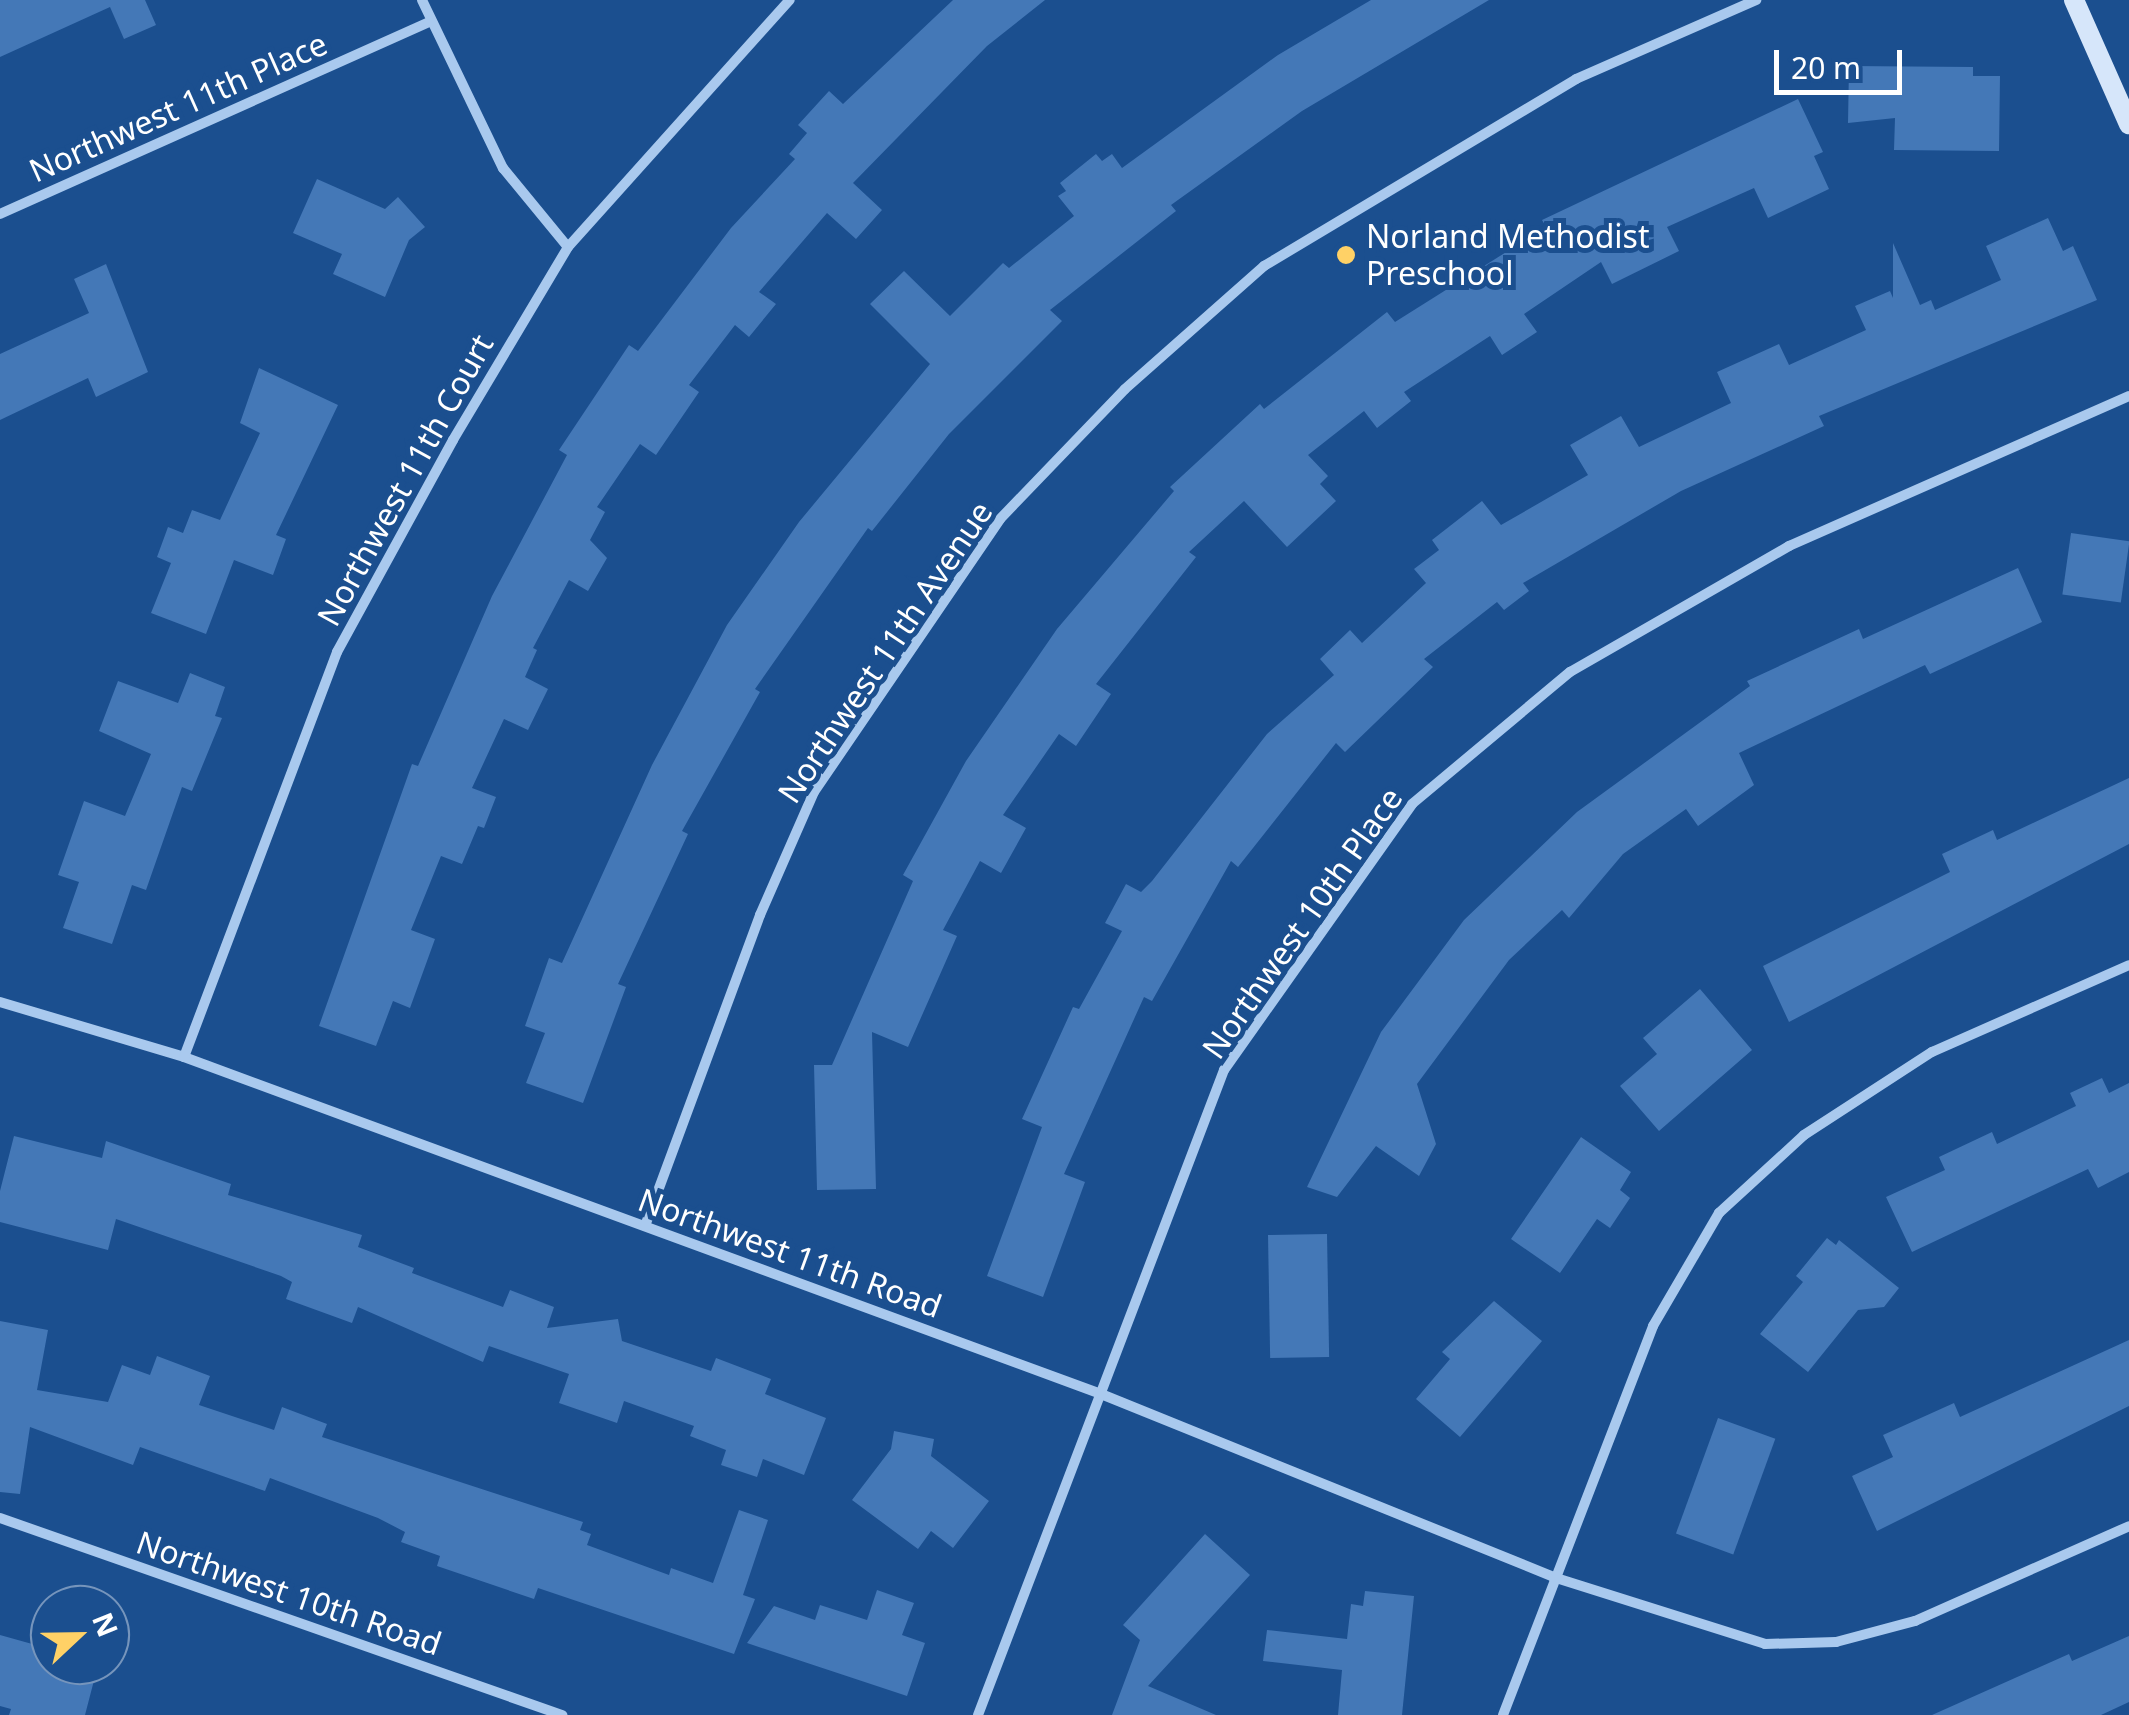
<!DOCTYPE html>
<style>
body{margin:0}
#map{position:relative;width:2129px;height:1715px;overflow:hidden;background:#1b4f8f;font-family:"Noto Sans",sans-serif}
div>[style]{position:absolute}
.building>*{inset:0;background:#4478b7;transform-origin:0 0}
.street>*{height:10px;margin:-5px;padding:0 5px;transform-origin:5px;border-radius:5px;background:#a9c9ee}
.secondary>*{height:20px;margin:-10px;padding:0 10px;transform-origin:10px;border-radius:10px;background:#d6e6fa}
.dots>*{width:28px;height:28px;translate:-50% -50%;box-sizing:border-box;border:5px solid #1b4f8f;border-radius:50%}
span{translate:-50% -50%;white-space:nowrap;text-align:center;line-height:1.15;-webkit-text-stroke:10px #1b4f8f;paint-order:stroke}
.street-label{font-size:32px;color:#fff}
.poi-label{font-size:32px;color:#fff}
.left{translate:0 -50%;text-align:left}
.north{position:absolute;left:30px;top:1585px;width:100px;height:100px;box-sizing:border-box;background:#1b4f8f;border:2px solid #7695bc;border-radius:50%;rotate:68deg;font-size:28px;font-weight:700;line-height:40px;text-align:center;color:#fff}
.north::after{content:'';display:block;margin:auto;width:35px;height:45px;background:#ffd166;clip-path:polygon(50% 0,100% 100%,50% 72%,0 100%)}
.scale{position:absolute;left:1774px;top:50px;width:128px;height:45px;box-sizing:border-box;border:5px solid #fff;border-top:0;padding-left:12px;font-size:30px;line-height:35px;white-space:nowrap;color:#fff;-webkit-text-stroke:8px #1b4f8f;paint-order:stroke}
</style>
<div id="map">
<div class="building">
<div style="clip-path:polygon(0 0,145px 0,156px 25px,124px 39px,110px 7px,0 57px)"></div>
<div style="clip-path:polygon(953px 0,1045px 0,987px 46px,853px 183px,882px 210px,856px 239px,827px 213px,759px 292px,776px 304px,749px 337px,735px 325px,689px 385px,699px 392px,656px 455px,640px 444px,597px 507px,605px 512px,590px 540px,607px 558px,588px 591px,569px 580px,533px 648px,537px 650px,525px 677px,548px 689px,528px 730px,504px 719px,472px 788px,496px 797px,484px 828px,478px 826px,462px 864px,441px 856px,411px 930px,435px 939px,410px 1008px,393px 1001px,376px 1046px,319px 1026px,412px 764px,418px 766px,492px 596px,567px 455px,559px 450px,629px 345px,638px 351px,731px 228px,795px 159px,789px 154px,807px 133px,798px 125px,829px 91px,843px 104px)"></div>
<div style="clip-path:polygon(1371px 0,1489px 0,1302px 111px,1171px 205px,1176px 211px,1050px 310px,1062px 321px,949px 434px,872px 531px,868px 528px,755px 689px,760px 692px,682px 831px,688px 834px,618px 984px,626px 987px,583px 1103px,526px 1083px,545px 1033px,525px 1026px,549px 958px,562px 963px,652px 765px,727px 625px,799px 522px,930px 364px,870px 304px,904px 271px,950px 316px,1003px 263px,1009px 268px,1074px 216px,1058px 196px,1066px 191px,1060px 183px,1096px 154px,1102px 161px,1112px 154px,1122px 168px,1278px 55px)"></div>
<div style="clip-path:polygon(1849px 66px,1973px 67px,1973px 76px,2000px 76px,1999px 151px,1894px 150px,1895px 118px,1848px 123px)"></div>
<div style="clip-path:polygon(1798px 99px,1823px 152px,1814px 156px,1829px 189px,1768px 218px,1754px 188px,1667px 227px,1679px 251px,1612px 284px,1601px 262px,1524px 314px,1537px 332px,1502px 355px,1490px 336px,1404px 392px,1411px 401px,1377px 428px,1364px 411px,1308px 455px,1328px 476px,1320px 484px,1336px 501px,1287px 547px,1244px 501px,1189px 552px,1196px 557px,1096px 684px,1111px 694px,1076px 746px,1059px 734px,1003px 815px,1026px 828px,1001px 873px,980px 861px,943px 930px,957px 936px,908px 1047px,872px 1032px,876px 1189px,817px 1190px,814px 1065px,832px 1065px,913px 881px,903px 875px,966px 761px,1057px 629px,1174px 491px,1170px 487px,1260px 404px,1264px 409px,1387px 312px,1395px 322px,1546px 227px,1542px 220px)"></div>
<div style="clip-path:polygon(317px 179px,385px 209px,398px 197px,425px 227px,409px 240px,385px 297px,333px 274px,342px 254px,293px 233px)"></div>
<div style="clip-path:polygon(2048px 218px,2063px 251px,2073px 246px,2097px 300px,1819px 416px,1824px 426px,1681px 491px,1523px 583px,1529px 591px,1504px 610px,1497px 602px,1424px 659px,1433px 667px,1345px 752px,1336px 743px,1238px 867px,1231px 861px,1152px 1001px,1144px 997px,1064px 1174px,1085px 1182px,1043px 1297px,987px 1276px,1042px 1127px,1022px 1119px,1073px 1007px,1079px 1009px,1122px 931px,1105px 923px,1126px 884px,1141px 892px,1152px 881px,1267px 734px,1334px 675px,1320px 659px,1350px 630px,1362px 643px,1426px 583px,1414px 569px,1439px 550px,1432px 540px,1482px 501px,1501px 525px,1588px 475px,1570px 445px,1621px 416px,1639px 447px,1731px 403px,1717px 372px,1779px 344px,1789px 365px,1866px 330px,1855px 306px,1890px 291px,1893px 298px,1893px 243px,1920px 305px,1931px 300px,1935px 310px,2001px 280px,1986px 246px)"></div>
<div style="clip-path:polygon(106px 264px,148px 372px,96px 397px,88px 378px,0 420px,0 354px,89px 313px,74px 279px)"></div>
<div style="clip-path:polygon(259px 368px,338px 405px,276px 535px,286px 539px,273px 575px,234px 560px,206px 634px,151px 613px,171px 563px,157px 557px,168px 527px,183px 533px,192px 510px,220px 520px,260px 433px,240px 423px)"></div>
<div style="left:2071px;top:533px;width:59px;height:62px;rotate:8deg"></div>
<div style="clip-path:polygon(2018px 568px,2042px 622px,1930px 674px,1925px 665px,1739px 753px,1754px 785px,1698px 826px,1686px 809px,1623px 854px,1569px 918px,1562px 910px,1509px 960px,1417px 1084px,1436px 1144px,1419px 1176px,1376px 1146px,1337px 1197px,1307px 1187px,1381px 1032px,1464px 920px,1577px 812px,1750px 686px,1747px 681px,1859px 629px,1863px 639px)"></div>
<div style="clip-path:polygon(190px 673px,225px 687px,215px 716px,222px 718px,192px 791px,182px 787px,146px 890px,132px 885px,112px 944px,63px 928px,79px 882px,58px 875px,84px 801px,125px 816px,151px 754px,99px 731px,118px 681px,178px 703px)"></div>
<div style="clip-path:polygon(2129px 778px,2129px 844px,1789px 1022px,1763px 966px,1950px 872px,1942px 854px,1993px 830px,1997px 840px)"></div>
<div style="clip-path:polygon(1700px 989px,1752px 1050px,1659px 1131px,1620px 1086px,1657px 1054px,1643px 1038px)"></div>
<div style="clip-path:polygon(2102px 1078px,2109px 1093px,2129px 1083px,2129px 1172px,2098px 1188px,2088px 1169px,1912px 1252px,1886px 1197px,1945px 1170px,1939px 1157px,1992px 1132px,1997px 1144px,2076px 1106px,2070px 1093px)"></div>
<div style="clip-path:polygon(14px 1136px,102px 1158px,106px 1141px,231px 1184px,228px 1195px,362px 1235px,358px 1247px,414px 1268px,412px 1273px,503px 1307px,510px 1290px,554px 1307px,547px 1328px,618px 1319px,622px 1341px,711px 1371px,716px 1358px,771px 1379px,765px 1394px,826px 1418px,804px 1475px,763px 1459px,757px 1477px,721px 1465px,726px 1450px,690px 1436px,694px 1426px,624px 1401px,617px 1423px,559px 1403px,569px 1374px,489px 1346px,483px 1362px,358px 1307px,352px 1323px,286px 1299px,292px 1282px,281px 1276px,116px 1219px,108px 1250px,0 1222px,0 1191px)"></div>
<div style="clip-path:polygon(1581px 1137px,1631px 1172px,1620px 1190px,1630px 1198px,1610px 1228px,1597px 1219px,1560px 1273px,1511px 1239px)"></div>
<div style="left:1327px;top:1234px;width:123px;height:59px;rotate:89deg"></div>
<div style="clip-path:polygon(1827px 1238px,1836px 1245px,1839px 1240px,1899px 1288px,1884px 1307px,1858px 1310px,1808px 1372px,1760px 1334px,1803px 1282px,1796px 1276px)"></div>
<div style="clip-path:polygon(1494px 1301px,1542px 1341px,1460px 1437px,1416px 1399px,1450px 1359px,1442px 1352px)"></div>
<div style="clip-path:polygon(0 1321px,48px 1330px,37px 1390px,108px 1402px,122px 1365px,150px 1375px,157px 1356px,210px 1376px,199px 1405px,274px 1430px,282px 1407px,327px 1424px,322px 1437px,583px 1522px,580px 1530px,591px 1534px,587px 1545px,669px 1575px,671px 1568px,713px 1583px,739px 1510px,768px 1520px,743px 1595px,755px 1599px,734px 1654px,538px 1588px,534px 1599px,437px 1566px,440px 1556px,401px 1542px,405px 1532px,378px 1518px,270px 1478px,265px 1491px,140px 1447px,133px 1465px,30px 1427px,20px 1494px,0 1492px)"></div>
<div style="clip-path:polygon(2129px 1340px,2129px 1406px,1877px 1531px,1852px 1476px,1893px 1457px,1883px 1435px,1954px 1403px,1960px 1417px)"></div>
<div style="left:1718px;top:1418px;width:61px;height:123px;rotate:20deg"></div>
<div style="clip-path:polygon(894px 1431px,934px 1439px,931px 1456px,989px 1501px,953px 1548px,931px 1531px,918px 1549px,852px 1500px,891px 1449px)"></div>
<div style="clip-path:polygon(1205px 1534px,1250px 1575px,1148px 1686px,1216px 1715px,1112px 1715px,1140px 1640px,1123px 1625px)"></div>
<div style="clip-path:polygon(877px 1590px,914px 1603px,902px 1635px,925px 1643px,907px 1696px,747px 1643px,774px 1606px,815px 1620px,820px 1605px,867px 1620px)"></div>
<div style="clip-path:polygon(1365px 1591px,1414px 1596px,1402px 1715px,1338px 1715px,1342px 1670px,1263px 1661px,1267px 1630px,1347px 1639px,1351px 1604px,1363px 1606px)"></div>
<div style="clip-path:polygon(0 1635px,50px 1649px,50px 1665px,98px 1665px,85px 1715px,9px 1715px,11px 1709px,0 1706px)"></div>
<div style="clip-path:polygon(2129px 1636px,2129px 1702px,2101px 1715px,1932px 1715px,2069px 1654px,2072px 1661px)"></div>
</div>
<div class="street">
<div style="left:422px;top:0;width:187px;rotate:64.3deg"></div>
<div style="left:503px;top:168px;width:102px;rotate:50.6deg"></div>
<div style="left:0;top:214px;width:472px;rotate:-24.1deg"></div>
<div style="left:0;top:1002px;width:192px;rotate:16.6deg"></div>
<div style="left:184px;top:1057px;width:977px;rotate:20.18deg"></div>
<div style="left:1101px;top:1394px;width:488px;rotate:22deg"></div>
<div style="left:1553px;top:1577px;width:222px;rotate:17.5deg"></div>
<div style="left:1765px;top:1644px;width:71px;rotate:-1.6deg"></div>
<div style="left:1836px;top:1642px;width:82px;rotate:-14.9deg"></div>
<div style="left:1915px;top:1621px;width:234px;rotate:-23.9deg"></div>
<div style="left:184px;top:1057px;width:433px;rotate:-69.3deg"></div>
<div style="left:337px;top:652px;width:242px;rotate:-61.3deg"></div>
<div style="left:453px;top:440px;width:225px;rotate:-59.2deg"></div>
<div style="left:568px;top:247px;width:332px;rotate:-48.1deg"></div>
<div style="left:645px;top:1226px;width:332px;rotate:-69.7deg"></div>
<div style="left:760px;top:915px;width:134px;rotate:-66.3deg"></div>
<div style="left:814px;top:792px;width:330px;rotate:-55.7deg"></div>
<div style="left:1000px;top:519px;width:180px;rotate:-46.1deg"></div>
<div style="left:1125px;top:389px;width:186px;rotate:-41.5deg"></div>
<div style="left:1264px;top:266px;width:364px;rotate:-30.9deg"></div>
<div style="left:1576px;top:79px;width:197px;rotate:-23.7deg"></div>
<div style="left:0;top:1518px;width:596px;rotate:19.32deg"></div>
<div style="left:978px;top:1715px;width:690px;rotate:-69.12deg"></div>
<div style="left:1224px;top:1070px;width:326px;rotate:-54.7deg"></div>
<div style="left:1412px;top:804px;width:206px;rotate:-39.9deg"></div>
<div style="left:1570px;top:672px;width:253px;rotate:-29.9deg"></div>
<div style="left:1789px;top:546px;width:372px;rotate:-23.8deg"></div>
<div style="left:1503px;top:1715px;width:417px;rotate:-68.9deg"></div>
<div style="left:1653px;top:1326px;width:131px;rotate:-59.7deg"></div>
<div style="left:1719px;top:1213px;width:115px;rotate:-42.5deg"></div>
<div style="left:1804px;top:1135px;width:153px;rotate:-33deg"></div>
<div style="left:1932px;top:1052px;width:215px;rotate:-23.8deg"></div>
</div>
<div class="secondary">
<div style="left:2074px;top:0;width:136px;rotate:66.1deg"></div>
</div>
<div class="dots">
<div style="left:1346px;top:255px;background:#ffd166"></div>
</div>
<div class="street-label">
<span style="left:178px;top:107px;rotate:-24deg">Northwest 11th Place</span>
<span style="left:405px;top:480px;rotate:-61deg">Northwest 11th Court</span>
<span style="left:885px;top:652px;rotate:-56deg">Northwest 11th Avenue</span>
<span style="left:1302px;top:923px;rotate:-55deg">Northwest 10th Place</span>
<span style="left:790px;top:1253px;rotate:20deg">Northwest 11th Road</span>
<span style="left:289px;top:1593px;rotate:19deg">Northwest 10th Road</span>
</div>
<div class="poi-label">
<span class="left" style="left:1366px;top:255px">Norland Methodist<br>Preschool</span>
</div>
<div class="north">N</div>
<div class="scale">20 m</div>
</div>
